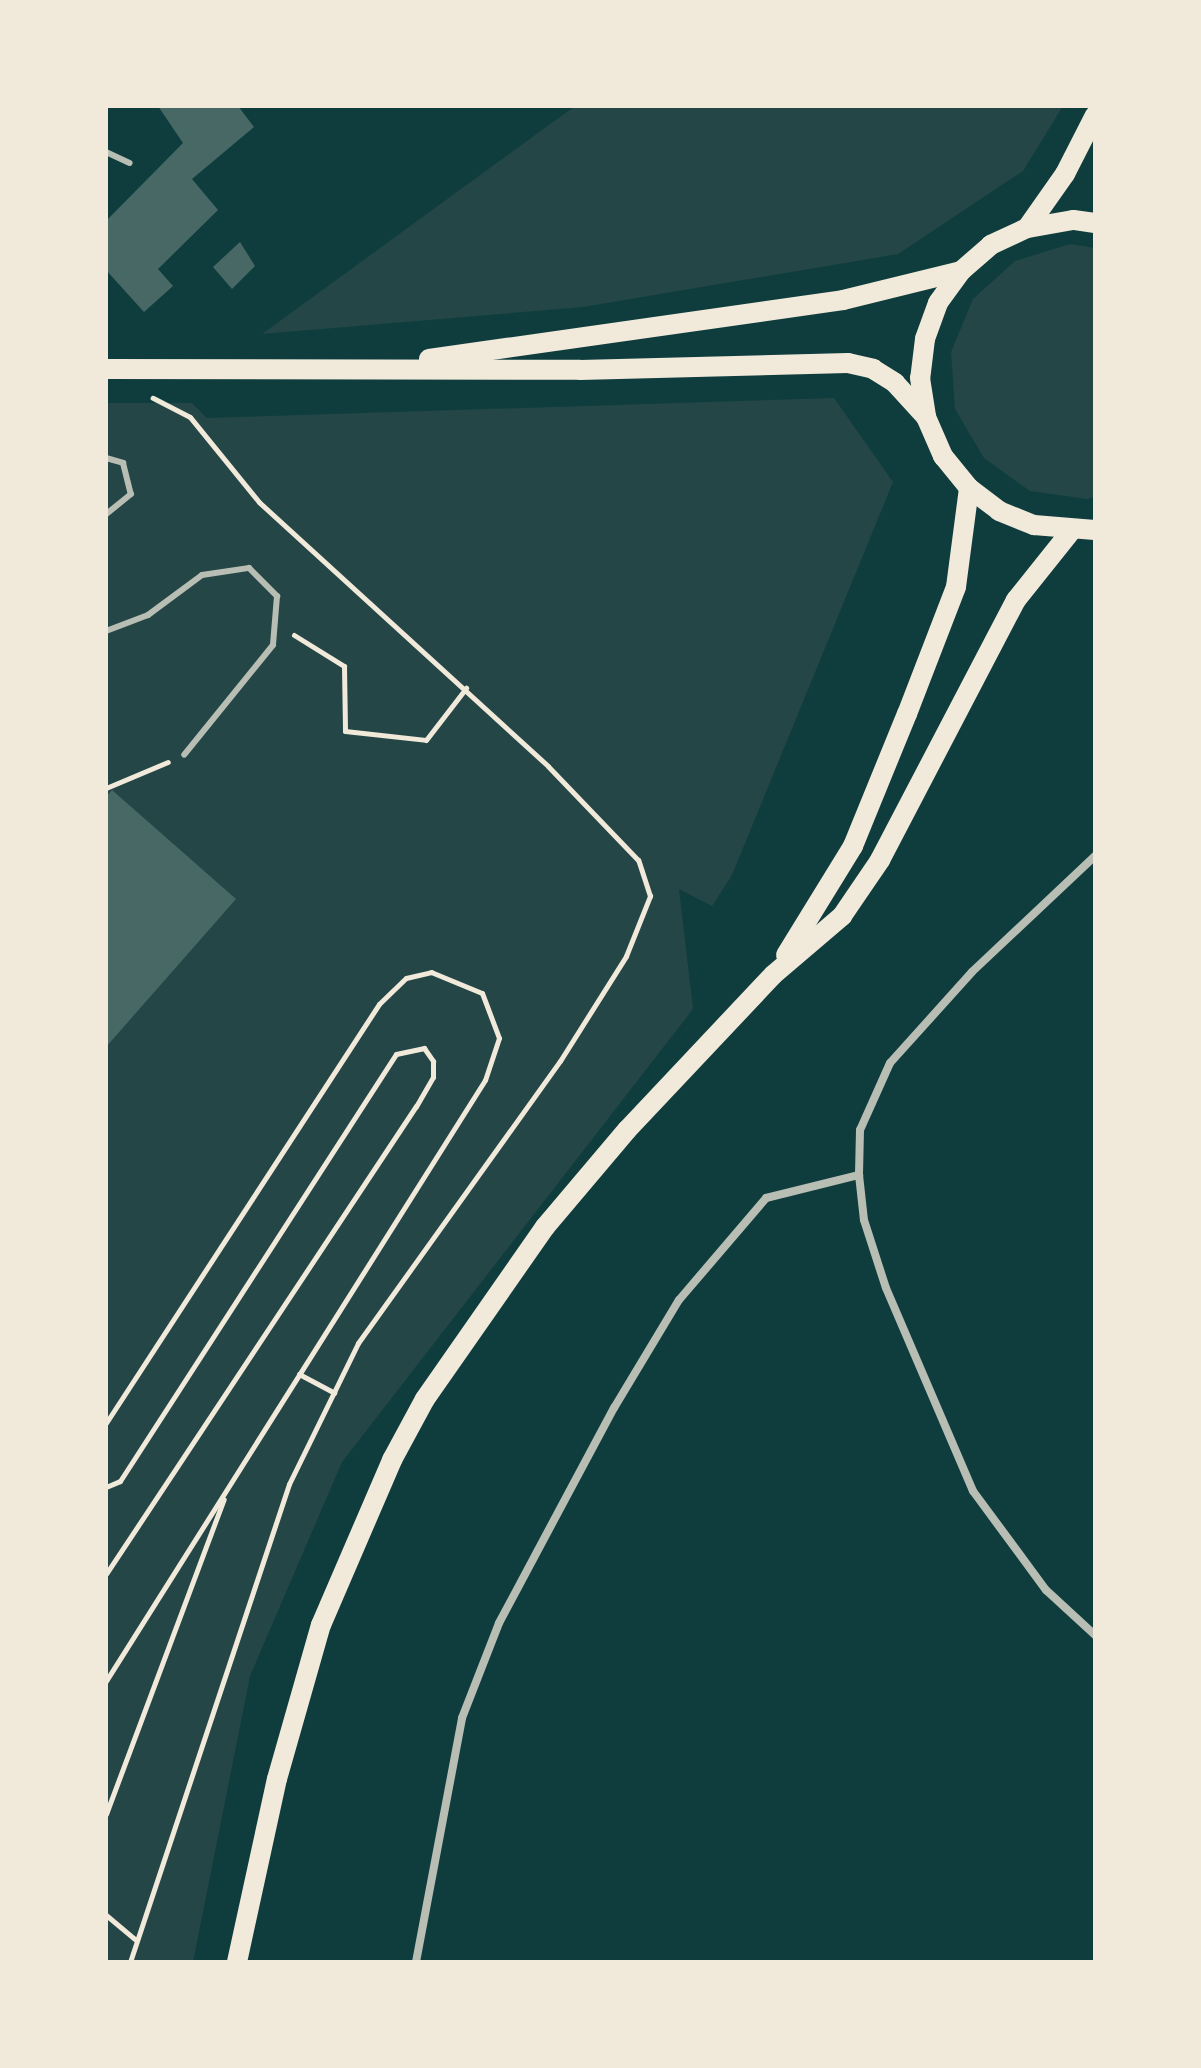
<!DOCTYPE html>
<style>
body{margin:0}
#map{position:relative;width:1201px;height:2068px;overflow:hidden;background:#0f3d3e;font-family:Manrope,sans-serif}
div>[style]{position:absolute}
.green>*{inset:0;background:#244646}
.building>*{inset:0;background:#486865}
.path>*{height:5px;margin:-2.5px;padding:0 2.5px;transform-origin:2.5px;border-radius:2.5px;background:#f1e9da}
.service>*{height:6px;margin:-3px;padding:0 3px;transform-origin:3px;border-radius:3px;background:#b8beb3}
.minor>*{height:8px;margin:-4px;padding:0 4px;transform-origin:4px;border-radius:4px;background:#b8beb3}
.primary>*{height:20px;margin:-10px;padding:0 10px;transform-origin:10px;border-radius:10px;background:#f1e9da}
span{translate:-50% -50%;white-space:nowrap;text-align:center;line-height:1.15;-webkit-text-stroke:6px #f1e9da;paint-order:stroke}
.frame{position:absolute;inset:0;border:108px solid #f1e9da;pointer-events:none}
</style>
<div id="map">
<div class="green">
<div style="clip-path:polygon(575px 106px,1063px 106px,1023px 171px,898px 254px,583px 307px,262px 334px)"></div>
<div style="clip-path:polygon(1070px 244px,1095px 248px,1095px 497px,1087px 499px,1030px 491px,984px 458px,955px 409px,951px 352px,973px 299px,1015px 261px)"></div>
<div style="clip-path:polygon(834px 398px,893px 482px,732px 875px,712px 906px,679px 889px,693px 1009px,342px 1462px,250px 1676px,193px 1962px,106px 1962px,106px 403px,192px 403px,207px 418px)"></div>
</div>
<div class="building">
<div style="clip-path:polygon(158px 106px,238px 106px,254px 127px,192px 179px,218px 210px,158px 269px,173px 286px,144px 312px,106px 270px,106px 221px,183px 143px)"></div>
<div style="clip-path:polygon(240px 242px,255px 266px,232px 289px,213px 267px)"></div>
<div style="clip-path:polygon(112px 790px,236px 899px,106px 1047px,106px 797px)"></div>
</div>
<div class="path">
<div style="left:294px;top:635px;width:59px;rotate:31.8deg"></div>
<div style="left:344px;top:666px;width:65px;rotate:89.1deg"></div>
<div style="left:345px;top:731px;width:81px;rotate:6.3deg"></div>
<div style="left:426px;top:740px;width:66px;rotate:-52.4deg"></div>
<div style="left:106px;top:788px;width:67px;rotate:-22.8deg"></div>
<div style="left:299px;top:1374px;width:40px;rotate:28deg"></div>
<div style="left:106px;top:1423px;width:500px;rotate:-56.91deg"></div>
<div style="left:379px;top:1004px;width:37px;rotate:-44deg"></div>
<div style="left:406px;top:978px;width:26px;rotate:-13deg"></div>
<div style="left:431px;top:972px;width:55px;rotate:22.4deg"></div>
<div style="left:482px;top:993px;width:48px;rotate:69.3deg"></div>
<div style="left:499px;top:1038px;width:44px;rotate:108.4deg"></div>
<div style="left:485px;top:1080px;width:711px;rotate:122.24deg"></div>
<div style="left:106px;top:1487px;width:15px;rotate:-23deg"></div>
<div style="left:120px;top:1481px;width:508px;rotate:-57.12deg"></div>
<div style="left:396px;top:1054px;width:29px;rotate:-12deg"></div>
<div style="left:424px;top:1048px;width:16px;rotate:55deg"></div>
<div style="left:433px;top:1061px;width:16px;rotate:90deg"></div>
<div style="left:433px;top:1077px;width:34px;rotate:120deg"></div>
<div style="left:416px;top:1106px;width:561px;rotate:123.52deg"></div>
<div style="left:106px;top:1814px;width:336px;rotate:-69.5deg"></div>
<div style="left:106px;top:1915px;width:38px;rotate:40deg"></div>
<div style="left:130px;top:1962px;width:504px;rotate:-71.6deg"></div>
<div style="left:289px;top:1484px;width:157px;rotate:-63.9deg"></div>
<div style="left:358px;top:1343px;width:347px;rotate:-54.4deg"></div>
<div style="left:560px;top:1061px;width:124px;rotate:-57.8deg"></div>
<div style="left:626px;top:956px;width:65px;rotate:-68.2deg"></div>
<div style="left:650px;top:896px;width:38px;rotate:-108deg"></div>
<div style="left:638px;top:860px;width:130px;rotate:-133.8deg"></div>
<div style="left:548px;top:766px;width:391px;rotate:-137.6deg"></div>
<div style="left:259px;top:502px;width:109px;rotate:-129.1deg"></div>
<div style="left:190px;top:417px;width:42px;rotate:-152.8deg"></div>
</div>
<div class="service">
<div style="left:106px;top:152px;width:26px;rotate:25deg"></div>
<div style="left:106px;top:458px;width:18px;rotate:16deg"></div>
<div style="left:123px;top:463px;width:32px;rotate:76deg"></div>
<div style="left:131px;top:494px;width:32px;rotate:141deg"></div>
<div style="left:106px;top:631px;width:45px;rotate:-20.9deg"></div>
<div style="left:148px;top:615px;width:67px;rotate:-36.5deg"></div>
<div style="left:202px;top:575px;width:48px;rotate:-8.5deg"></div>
<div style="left:249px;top:568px;width:40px;rotate:45deg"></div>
<div style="left:277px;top:596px;width:49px;rotate:94.7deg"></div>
<div style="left:273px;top:645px;width:141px;rotate:129deg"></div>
</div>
<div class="minor">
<div style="left:1095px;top:856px;width:169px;rotate:136.7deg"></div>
<div style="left:972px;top:972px;width:122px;rotate:132deg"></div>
<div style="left:890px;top:1063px;width:73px;rotate:114.1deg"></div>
<div style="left:860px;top:1130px;width:45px;rotate:91.3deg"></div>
<div style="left:859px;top:1175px;width:45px;rotate:83.7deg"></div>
<div style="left:864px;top:1220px;width:71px;rotate:72.1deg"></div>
<div style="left:886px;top:1288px;width:221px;rotate:66.8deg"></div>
<div style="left:973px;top:1491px;width:123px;rotate:53.6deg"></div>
<div style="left:1046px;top:1590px;width:67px;rotate:42.6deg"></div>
<div style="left:416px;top:1962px;width:248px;rotate:-79.3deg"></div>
<div style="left:462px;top:1718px;width:102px;rotate:-68.7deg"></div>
<div style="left:499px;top:1623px;width:244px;rotate:-61.9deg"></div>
<div style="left:614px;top:1408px;width:126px;rotate:-59deg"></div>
<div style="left:679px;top:1300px;width:134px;rotate:-49.5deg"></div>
<div style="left:766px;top:1198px;width:96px;rotate:-13.9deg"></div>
</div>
<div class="primary">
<div style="left:1095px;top:223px;width:22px;rotate:-172deg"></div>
<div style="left:1073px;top:220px;width:47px;rotate:170.1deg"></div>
<div style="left:1027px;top:228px;width:40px;rotate:155deg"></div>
<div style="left:991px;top:245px;width:40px;rotate:139deg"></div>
<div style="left:961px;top:271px;width:39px;rotate:126deg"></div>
<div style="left:938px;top:303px;width:38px;rotate:110deg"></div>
<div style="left:925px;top:339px;width:39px;rotate:97deg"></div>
<div style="left:920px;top:378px;width:39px;rotate:81deg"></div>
<div style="left:926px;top:417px;width:43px;rotate:66.4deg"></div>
<div style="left:943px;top:456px;width:41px;rotate:50.9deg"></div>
<div style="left:969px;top:488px;width:38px;rotate:37deg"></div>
<div style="left:999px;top:511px;width:38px;rotate:22deg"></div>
<div style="left:1034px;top:525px;width:61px;rotate:4.7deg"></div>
<div style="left:1027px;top:228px;width:66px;rotate:-54.9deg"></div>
<div style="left:1065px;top:174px;width:66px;rotate:-63deg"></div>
<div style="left:429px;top:359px;width:418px;rotate:-8.1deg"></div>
<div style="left:843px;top:300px;width:122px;rotate:-13.8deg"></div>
<div style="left:106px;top:369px;width:474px;rotate:0.1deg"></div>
<div style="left:580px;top:370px;width:268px;rotate:-1.5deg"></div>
<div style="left:848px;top:363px;width:26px;rotate:13deg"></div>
<div style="left:873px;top:369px;width:26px;rotate:32deg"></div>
<div style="left:895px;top:383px;width:46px;rotate:47.6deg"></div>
<div style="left:786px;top:955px;width:128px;rotate:-58.4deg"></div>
<div style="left:853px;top:846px;width:143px;rotate:-67.8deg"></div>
<div style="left:907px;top:714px;width:136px;rotate:-68.9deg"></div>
<div style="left:956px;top:587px;width:100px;rotate:-82.5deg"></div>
<div style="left:237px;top:1962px;width:187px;rotate:-77.7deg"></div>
<div style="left:277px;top:1779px;width:160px;rotate:-74.1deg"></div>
<div style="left:321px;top:1625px;width:180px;rotate:-66.7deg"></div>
<div style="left:392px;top:1460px;width:69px;rotate:-61.6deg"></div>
<div style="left:425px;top:1399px;width:210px;rotate:-55.1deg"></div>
<div style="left:545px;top:1227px;width:127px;rotate:-49.8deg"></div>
<div style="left:627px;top:1130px;width:213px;rotate:-46.7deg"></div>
<div style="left:773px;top:975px;width:91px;rotate:-40.5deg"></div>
<div style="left:842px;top:916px;width:68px;rotate:-55.8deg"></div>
<div style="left:880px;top:860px;width:293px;rotate:-62.4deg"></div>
<div style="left:1016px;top:600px;width:88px;rotate:-51.4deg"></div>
</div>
<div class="frame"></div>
</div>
